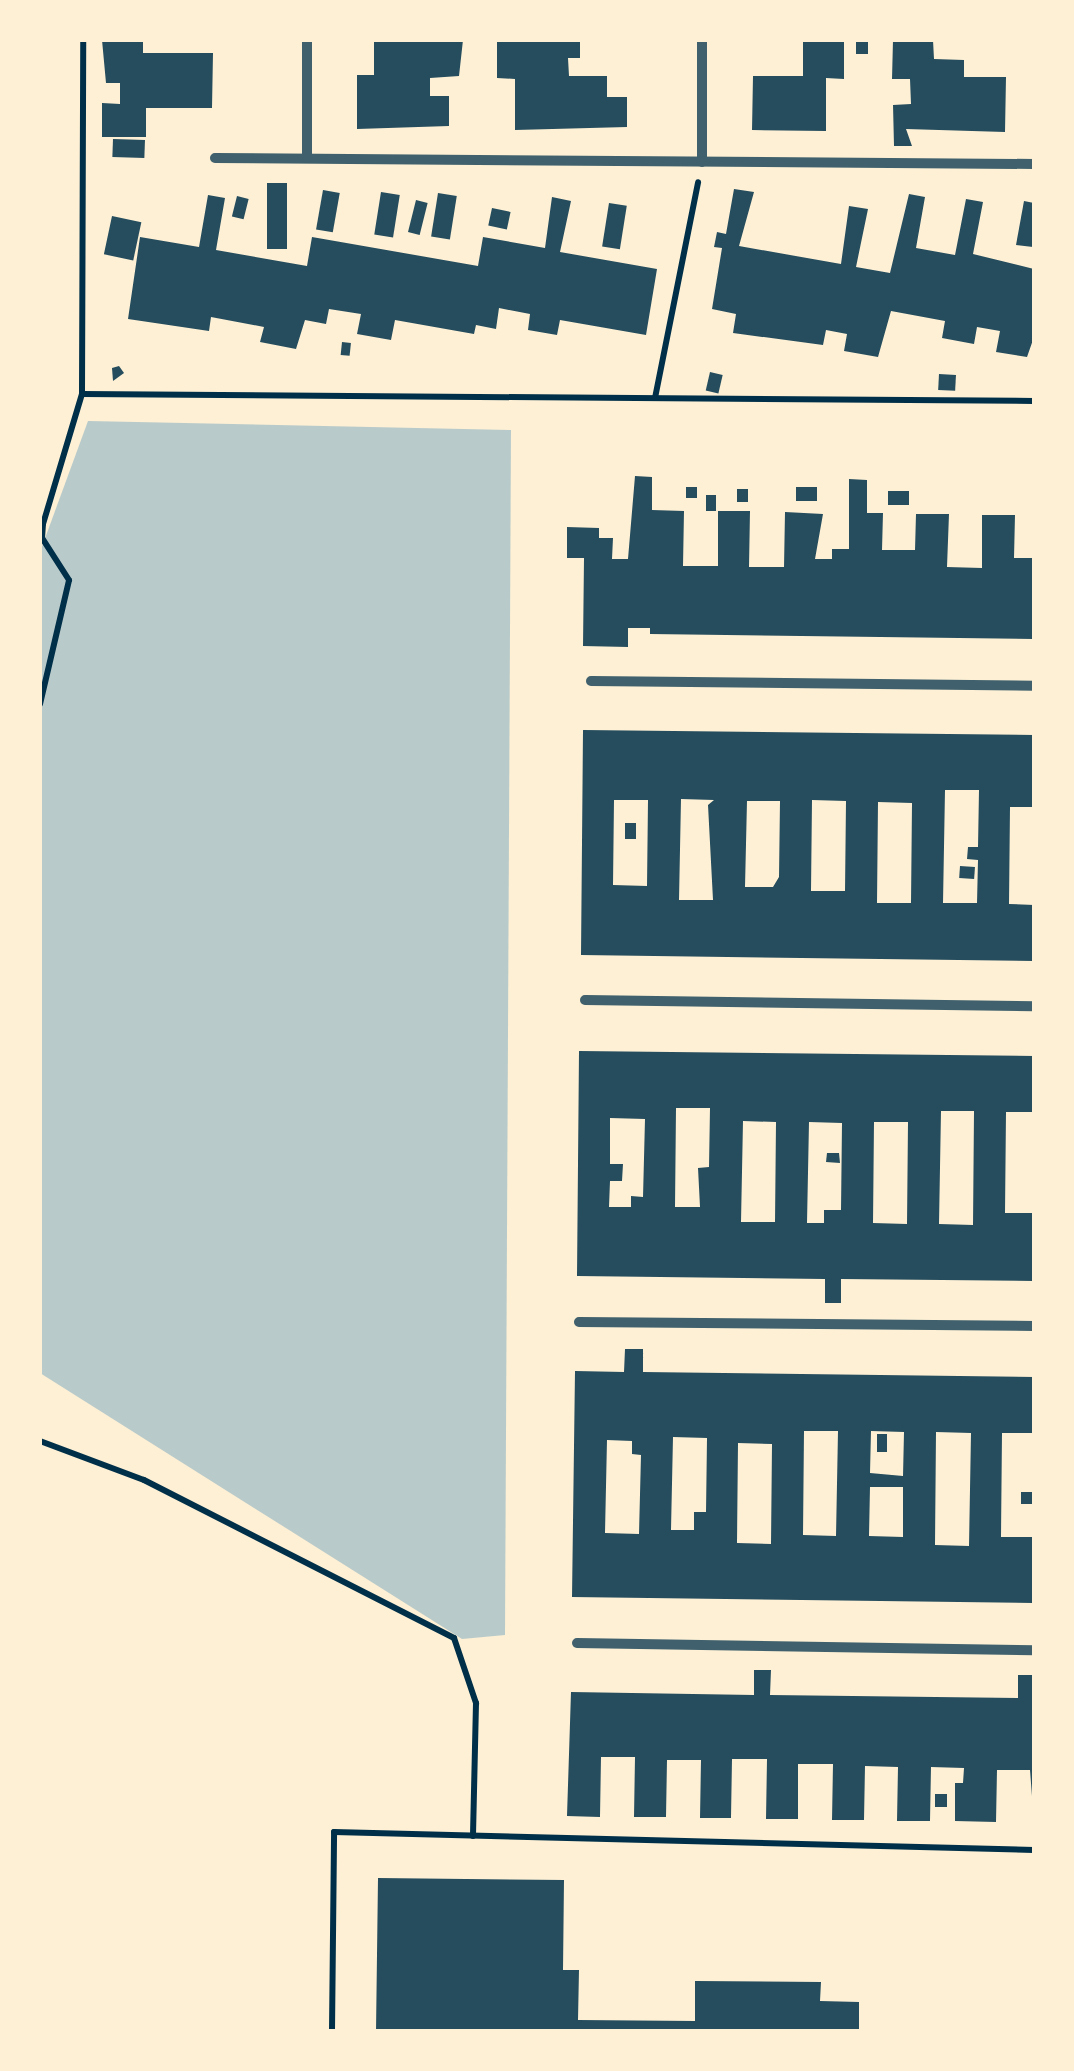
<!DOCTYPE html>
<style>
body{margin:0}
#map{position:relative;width:1074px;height:2071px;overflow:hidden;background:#fdf0d5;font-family:Poppins,sans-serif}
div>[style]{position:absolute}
.green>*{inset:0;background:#b9caca}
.building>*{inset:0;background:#264d5e;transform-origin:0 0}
.path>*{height:6px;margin:-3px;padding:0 3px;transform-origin:3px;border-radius:3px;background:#003049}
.minor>*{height:10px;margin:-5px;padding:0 5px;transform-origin:5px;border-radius:5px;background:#3f606c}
span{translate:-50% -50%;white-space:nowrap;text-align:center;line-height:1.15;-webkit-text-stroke:8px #fdf0d5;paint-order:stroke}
.frame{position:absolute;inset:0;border:42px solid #fdf0d5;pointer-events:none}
</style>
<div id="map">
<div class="green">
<div style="clip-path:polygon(88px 421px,511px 430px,505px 1635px,462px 1639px,40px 1373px,40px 552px)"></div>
</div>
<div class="building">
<div style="clip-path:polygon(102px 40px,143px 40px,143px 53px,213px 53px,212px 108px,146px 108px,146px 137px,102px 137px,102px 103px,120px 104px,120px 83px,106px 83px)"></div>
<div style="clip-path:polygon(374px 40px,463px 40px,459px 76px,430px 78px,430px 96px,449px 96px,449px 126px,357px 129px,357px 75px,374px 75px)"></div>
<div style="clip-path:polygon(497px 40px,580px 40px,580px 58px,568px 58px,569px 76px,607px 76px,607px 97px,627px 97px,627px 127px,515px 130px,515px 79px,497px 78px)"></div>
<div style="clip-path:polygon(803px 40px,844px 40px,844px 79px,826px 78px,826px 131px,752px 130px,753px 76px,803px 76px)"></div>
<div style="left:856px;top:40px;width:12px;height:14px"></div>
<div style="clip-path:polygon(893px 40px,933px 40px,934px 59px,964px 60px,964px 77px,1006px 77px,1005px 132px,906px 129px,912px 146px,894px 146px,893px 105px,911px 104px,910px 79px,892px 79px)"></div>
<div style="left:113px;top:139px;width:32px;height:18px;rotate:2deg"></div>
<div style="left:267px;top:183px;width:20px;height:66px"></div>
<div style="clip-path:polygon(734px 189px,754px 192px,739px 246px,841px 264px,849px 206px,868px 209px,856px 267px,890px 273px,909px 194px,925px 197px,916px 248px,955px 255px,966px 199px,983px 202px,973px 254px,1034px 269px,1034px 337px,1027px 357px,996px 352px,1000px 331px,977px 327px,974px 344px,942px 338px,945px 321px,891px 311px,878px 357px,844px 351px,847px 334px,826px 330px,823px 345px,733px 333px,736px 314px,712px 309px,722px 248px,714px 247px,717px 232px,726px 234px)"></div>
<div style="left:323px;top:190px;width:17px;height:40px;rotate:10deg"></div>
<div style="left:381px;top:192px;width:19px;height:43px;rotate:9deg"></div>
<div style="left:438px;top:193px;width:19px;height:44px;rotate:9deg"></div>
<div style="clip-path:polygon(208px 195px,225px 198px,216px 250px,307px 266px,312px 237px,478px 266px,483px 237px,545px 248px,552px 197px,571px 201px,560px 252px,657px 269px,646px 335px,560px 320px,557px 335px,528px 330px,530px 314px,499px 308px,496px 329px,476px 325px,474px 334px,395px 320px,391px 340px,357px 334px,361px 314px,329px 309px,326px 324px,305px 320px,296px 349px,260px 342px,264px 327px,211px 317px,209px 331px,128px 319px,140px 237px,199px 247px)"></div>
<div style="left:237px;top:196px;width:12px;height:21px;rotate:14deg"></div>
<div style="left:416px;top:200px;width:12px;height:33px;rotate:14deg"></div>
<div style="clip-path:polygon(1024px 201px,1034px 203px,1033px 247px,1016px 245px)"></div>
<div style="left:609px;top:203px;width:18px;height:44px;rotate:9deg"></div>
<div style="left:492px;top:208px;width:19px;height:18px;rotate:12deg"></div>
<div style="left:112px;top:216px;width:30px;height:39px;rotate:12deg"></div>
<div style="left:342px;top:342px;width:9px;height:13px;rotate:6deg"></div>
<div style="clip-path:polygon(119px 366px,124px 373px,113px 381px,112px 368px)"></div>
<div style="left:710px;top:372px;width:13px;height:19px;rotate:13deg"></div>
<div style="left:939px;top:374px;width:17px;height:16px;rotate:3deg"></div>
<div style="clip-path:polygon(635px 476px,652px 477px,652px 510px,684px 511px,683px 566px,718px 566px,718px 511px,750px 511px,749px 567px,784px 567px,785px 512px,823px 514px,815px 559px,832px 559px,832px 549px,849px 549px,849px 479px,867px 480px,867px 513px,883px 513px,882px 550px,915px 550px,916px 514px,949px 514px,947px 567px,982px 568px,982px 515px,1015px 515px,1014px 558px,1034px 558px,1034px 639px,650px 634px,650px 628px,628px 628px,628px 647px,583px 646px,584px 558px,567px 558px,567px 527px,599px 528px,599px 538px,613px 538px,612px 559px,628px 559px)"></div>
<div style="left:686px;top:487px;width:11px;height:11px"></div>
<div style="left:796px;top:487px;width:21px;height:14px"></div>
<div style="left:737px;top:489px;width:11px;height:13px"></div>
<div style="left:909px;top:491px;width:14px;height:21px;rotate:90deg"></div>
<div style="left:706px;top:495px;width:10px;height:16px"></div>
<div style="clip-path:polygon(evenodd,583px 730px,1034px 735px,1034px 807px,1010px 807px,1009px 904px,1034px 905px,1034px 961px,581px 955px,583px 730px,945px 790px,979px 790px,978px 847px,968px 847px,967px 859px,978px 860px,977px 903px,943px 903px,945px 790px,583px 730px,681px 799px,714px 800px,708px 805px,713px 900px,679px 900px,681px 799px,583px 730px,614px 800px,648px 800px,647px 886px,613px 885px,614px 800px,583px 730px,812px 800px,846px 801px,845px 891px,811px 891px,812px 800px,583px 730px,747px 801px,780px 801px,779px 877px,773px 887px,745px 887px,747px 801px,583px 730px,878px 802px,912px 803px,911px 903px,877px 903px,878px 802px)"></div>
<div style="left:625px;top:823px;width:11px;height:16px"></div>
<div style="left:960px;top:866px;width:15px;height:12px;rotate:4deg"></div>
<div style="clip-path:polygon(evenodd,579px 1051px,1034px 1056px,1034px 1112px,1006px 1112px,1005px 1213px,1034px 1213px,1034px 1281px,841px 1279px,841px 1303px,825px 1303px,825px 1279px,577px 1276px,579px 1051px,676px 1108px,710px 1108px,709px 1167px,698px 1168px,700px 1207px,675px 1207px,676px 1108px,579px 1051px,941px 1111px,974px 1111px,973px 1225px,939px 1224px,941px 1111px,579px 1051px,610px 1118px,645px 1119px,643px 1197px,631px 1196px,631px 1207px,609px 1207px,610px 1181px,622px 1181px,623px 1164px,610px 1164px,610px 1118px,579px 1051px,743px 1121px,776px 1122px,775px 1222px,741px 1222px,743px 1121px,579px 1051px,809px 1122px,842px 1123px,841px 1210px,824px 1210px,824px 1223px,807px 1223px,809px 1122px,579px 1051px,874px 1122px,908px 1122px,907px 1224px,873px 1223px,874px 1122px)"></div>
<div style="clip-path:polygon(827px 1153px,839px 1153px,840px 1163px,826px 1162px)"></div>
<div style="clip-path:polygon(evenodd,625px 1349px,643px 1349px,643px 1372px,1034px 1377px,1034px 1433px,1002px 1433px,1001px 1537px,1034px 1537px,1034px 1603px,572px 1597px,575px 1371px,624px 1372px,625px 1349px,804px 1431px,838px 1431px,836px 1536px,803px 1535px,804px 1431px,625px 1349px,871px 1431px,904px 1432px,903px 1476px,870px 1473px,871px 1431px,625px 1349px,936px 1432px,971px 1433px,969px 1546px,935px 1545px,936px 1432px,625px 1349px,673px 1437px,707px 1438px,706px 1512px,694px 1512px,694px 1530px,671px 1530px,673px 1437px,625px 1349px,607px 1440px,632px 1441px,632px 1454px,641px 1455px,639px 1534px,605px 1533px,607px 1440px,625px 1349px,738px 1443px,772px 1444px,771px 1544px,737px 1543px,738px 1443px,625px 1349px,870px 1487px,903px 1487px,903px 1537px,869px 1536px,870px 1487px)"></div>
<div style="left:877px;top:1434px;width:10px;height:18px"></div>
<div style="left:1021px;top:1492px;width:13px;height:12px"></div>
<div style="clip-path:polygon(754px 1670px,771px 1670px,770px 1695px,1018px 1698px,1018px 1675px,1034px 1675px,1034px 1822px,1030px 1770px,997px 1770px,996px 1822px,955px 1821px,955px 1783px,963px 1783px,964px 1768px,931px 1767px,930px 1821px,897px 1821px,898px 1767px,865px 1766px,864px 1820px,832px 1820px,833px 1764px,798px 1764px,798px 1819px,766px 1819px,767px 1759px,732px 1759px,731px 1818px,700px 1818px,701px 1760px,667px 1760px,666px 1817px,634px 1817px,635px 1757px,601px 1757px,600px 1817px,567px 1816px,571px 1692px,754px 1695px)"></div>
<div style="left:935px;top:1794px;width:12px;height:13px"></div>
<div style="clip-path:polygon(378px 1878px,564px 1880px,563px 1970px,579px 1970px,578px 2020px,695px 2021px,695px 1981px,821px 1982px,820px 2001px,859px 2002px,859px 2031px,376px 2031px)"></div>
</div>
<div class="path">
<div style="left:82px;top:394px;width:952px;rotate:0.42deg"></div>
<div style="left:655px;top:398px;width:220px;rotate:-78.7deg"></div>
<div style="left:40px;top:704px;width:127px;rotate:-76.8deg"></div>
<div style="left:69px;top:580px;width:50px;rotate:-122.7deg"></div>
<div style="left:42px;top:538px;width:14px;rotate:-86deg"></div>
<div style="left:43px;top:524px;width:136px;rotate:-73.3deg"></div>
<div style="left:82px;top:394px;width:354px;rotate:-89.8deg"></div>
<div style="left:40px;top:1441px;width:111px;rotate:20.6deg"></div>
<div style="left:144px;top:1480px;width:348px;rotate:27deg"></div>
<div style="left:454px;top:1638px;width:69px;rotate:71.3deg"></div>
<div style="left:476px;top:1703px;width:133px;rotate:91.3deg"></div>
<div style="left:332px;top:2031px;width:199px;rotate:-89.4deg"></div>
<div style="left:334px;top:1832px;width:700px;rotate:1.47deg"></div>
</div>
<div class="minor">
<div style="left:702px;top:40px;width:122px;rotate:90deg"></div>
<div style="left:215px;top:158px;width:819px;rotate:0.42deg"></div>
<div style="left:307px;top:158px;width:118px;rotate:-90deg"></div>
<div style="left:591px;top:681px;width:443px;rotate:0.6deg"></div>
<div style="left:585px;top:1000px;width:449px;rotate:0.8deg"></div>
<div style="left:579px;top:1322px;width:455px;rotate:0.5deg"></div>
<div style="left:577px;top:1643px;width:457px;rotate:0.9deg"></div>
</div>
<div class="frame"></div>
</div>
